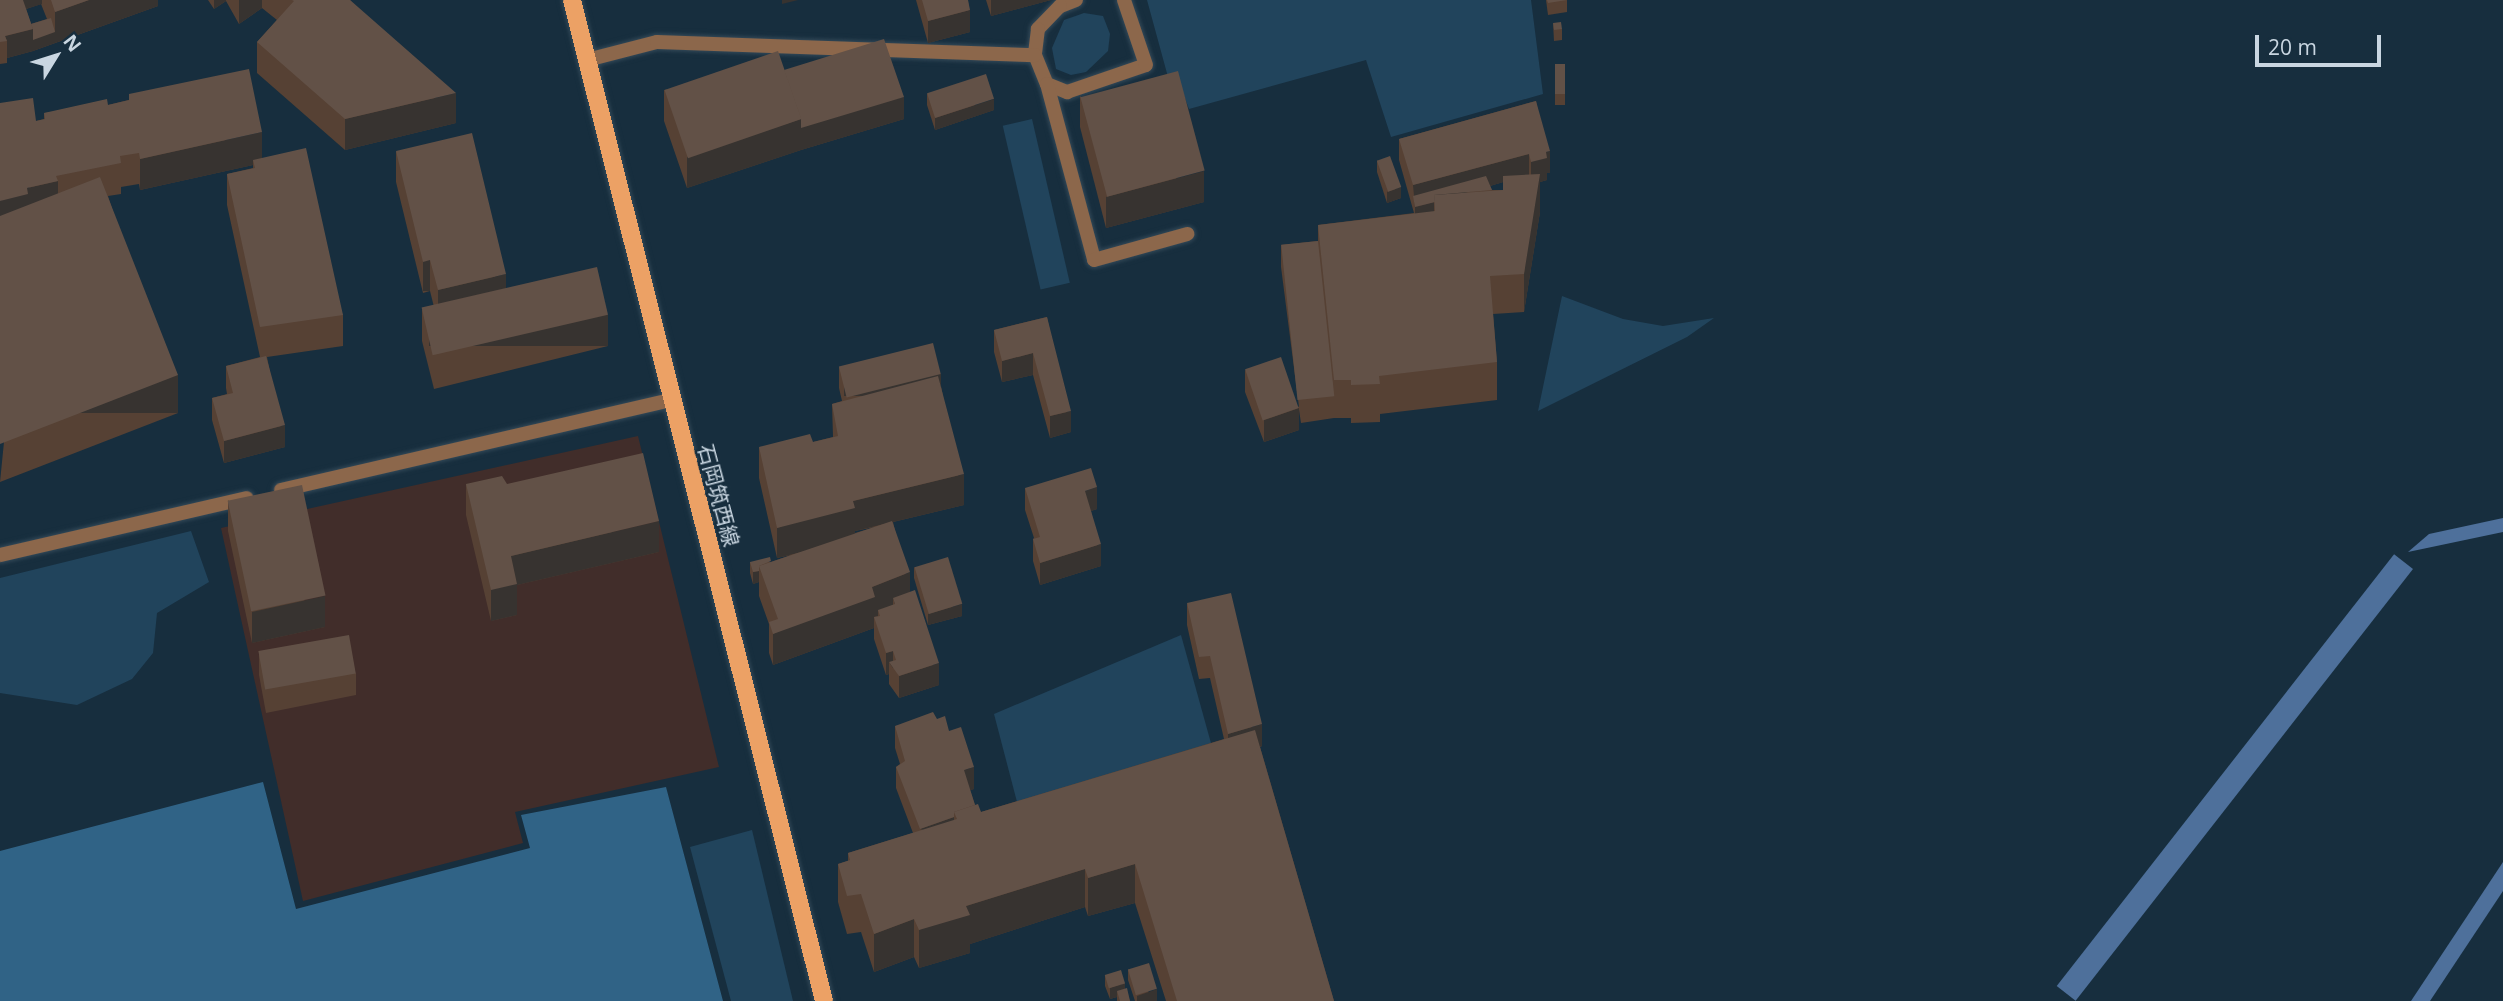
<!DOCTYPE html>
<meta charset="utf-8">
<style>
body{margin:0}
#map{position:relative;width:2503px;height:1001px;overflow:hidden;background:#172e3e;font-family:"Open Sans","Noto Sans JP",sans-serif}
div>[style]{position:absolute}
.industrial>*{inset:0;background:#412d2a}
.green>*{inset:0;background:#21445c;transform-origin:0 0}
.forest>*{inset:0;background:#306386}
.water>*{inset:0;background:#4e709b;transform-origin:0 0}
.roads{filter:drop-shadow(0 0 2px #334958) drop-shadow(0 0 2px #334958)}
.service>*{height:14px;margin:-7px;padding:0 7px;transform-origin:7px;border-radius:7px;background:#8c674b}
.minor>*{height:14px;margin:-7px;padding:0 7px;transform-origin:7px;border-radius:7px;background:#8c674b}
.primary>*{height:18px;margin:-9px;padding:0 9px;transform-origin:9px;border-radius:9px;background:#eca165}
.wall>*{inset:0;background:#564134;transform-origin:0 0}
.shaded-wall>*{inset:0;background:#373330;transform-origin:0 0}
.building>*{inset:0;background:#625147;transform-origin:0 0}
span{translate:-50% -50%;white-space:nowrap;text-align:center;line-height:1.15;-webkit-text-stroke:5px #172e3e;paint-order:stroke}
.street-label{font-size:21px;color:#c9d6e1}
.north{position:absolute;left:21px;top:21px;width:70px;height:70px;-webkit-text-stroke:5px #172e3e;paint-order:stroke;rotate:52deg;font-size:19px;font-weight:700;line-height:28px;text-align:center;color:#c9d6e1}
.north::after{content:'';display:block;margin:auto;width:24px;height:32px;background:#c9d6e1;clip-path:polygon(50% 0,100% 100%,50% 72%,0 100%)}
.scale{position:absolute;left:2255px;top:35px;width:126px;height:32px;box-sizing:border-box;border:4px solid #c9d6e1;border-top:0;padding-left:9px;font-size:21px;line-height:24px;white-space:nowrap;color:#c9d6e1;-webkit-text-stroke:5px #172e3e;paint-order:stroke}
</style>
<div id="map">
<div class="industrial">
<div style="clip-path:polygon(638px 436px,719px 767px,515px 812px,523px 843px,303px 901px,221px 528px)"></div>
</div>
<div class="green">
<div style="clip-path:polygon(1147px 0,1531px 0,1543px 94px,1391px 137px,1366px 60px,1189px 109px,1180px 85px,1171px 88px)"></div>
<div style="clip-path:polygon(1084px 13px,1103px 16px,1110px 34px,1108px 51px,1086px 72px,1071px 75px,1056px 69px,1052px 48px,1064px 20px)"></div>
<div style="left:1032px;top:119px;width:168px;height:30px;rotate:77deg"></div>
<div style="clip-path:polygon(1562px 296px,1623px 319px,1663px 326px,1714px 318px,1687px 337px,1538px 411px)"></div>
<div style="clip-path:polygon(191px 531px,209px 582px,157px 613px,153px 653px,132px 679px,77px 705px,0 693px,0 578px)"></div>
<div style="clip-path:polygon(1181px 635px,1214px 754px,1022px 821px,994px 714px)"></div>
<div style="clip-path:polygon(752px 830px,793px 1001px,731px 1001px,690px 847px)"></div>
</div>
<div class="forest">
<div style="clip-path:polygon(263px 782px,296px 909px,530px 848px,521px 815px,666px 787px,723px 1001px,0 1001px,0 851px)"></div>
</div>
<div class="water">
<div style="clip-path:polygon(2503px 518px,2503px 532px,2408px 552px,2429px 534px)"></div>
<div style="left:2413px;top:569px;width:548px;height:24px;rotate:128deg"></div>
<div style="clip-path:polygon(2503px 862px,2503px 891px,2430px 1001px,2411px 1001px)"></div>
</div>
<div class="roads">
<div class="service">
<div style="left:1076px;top:0;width:17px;rotate:159deg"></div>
<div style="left:1060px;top:6px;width:32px;rotate:134deg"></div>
<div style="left:1038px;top:29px;width:26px;rotate:97deg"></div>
<div style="left:1035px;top:55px;width:31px;rotate:68deg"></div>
<div style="left:1047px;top:84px;width:22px;rotate:22deg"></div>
<div style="left:1067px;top:92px;width:83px;rotate:-18.9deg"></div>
<div style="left:1146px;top:65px;width:69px;rotate:-108.7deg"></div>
<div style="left:587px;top:60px;width:72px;rotate:-14.4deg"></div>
<div style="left:657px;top:42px;width:378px;rotate:2deg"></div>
<div style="left:1047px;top:84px;width:182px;rotate:75deg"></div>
<div style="left:1094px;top:260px;width:97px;rotate:-15.6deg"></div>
</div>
<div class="minor">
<div style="left:281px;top:490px;width:399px;rotate:-13deg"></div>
<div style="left:0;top:555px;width:253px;rotate:-13deg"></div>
</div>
<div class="primary">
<div style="left:572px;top:0;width:1032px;rotate:75.87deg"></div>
</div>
</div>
<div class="wall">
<div style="clip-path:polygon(evenodd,0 0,158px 0,158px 6px,33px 51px,7px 58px,7px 63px,0 64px,0 0,41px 4px,47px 19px,31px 24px,26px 9px,41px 4px)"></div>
<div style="clip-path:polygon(208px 0,350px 0,456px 123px,345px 150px,257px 73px,257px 42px,277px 20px,262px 8px,239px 24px,226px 1px,214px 9px)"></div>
<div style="clip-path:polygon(916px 0,968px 0,970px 32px,928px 43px)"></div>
<div style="clip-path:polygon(986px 0,1051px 0,991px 16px)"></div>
<div style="clip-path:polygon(1546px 0,1567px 0,1567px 12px,1548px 15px)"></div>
<div style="clip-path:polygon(1553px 23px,1562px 29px,1562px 40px,1554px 41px)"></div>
<div style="left:1565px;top:64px;width:41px;height:10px;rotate:90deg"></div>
<div style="clip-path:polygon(784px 70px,904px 119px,801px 150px,687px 188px,664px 121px,664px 90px)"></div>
<div style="clip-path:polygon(129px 94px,262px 158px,343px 315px,343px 346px,267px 357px,285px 447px,224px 463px,212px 420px,212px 398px,227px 394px,226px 388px,226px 366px,260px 357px,227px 205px,227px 174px,253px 168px,253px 165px,140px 190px,139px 184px,121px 187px,121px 194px,108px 196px,178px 413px,0 482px,36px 121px,44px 119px,44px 113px,108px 105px,129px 100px)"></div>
<div style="clip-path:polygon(927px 94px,994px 110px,935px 130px,927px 105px)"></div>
<div style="clip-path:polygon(1080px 96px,1204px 202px,1106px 228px,1080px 127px)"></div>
<div style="clip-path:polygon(evenodd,1536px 101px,1550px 173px,1547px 173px,1547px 180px,1540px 182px,1540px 212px,1524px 312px,1493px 314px,1497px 362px,1497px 400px,1380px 414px,1380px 422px,1351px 423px,1351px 418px,1334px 418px,1301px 423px,1299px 410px,1299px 430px,1264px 442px,1245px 392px,1245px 370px,1299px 407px,1281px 267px,1281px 245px,1318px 241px,1318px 225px,1414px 213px,1399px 160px,1399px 139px,1536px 101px,1503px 182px,1503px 190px,1492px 190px,1490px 186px,1503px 182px)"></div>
<div style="clip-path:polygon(396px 151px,506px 290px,608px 346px,434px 389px,422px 341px,422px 310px,434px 307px,430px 291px,423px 293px,396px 182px)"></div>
<div style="clip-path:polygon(1377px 160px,1401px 198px,1387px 203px,1377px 172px)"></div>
<div style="clip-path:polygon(1047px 317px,1071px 432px,1050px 438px,1033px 375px,1002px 382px,994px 352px,994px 330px)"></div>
<div style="clip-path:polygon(evenodd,839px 367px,941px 386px,964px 505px,893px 522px,910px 592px,939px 685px,899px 698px,889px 684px,889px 674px,886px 675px,874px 639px,874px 628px,773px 665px,769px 653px,769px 624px,759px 596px,759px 582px,753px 584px,750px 573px,750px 562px,771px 562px,791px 555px,777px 558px,759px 478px,759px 447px,813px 442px,833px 437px,832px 404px,842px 401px,839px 388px,839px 367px,875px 527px,855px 533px,855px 531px,875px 527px)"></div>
<div style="clip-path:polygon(466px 484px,507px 484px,659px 552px,517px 585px,517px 615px,491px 621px,466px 515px)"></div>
<div style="clip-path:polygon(1025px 488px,1097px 509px,1091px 511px,1101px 566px,1040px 585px,1033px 561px,1033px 539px,1034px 538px,1025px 510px)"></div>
<div style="clip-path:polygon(228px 500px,325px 627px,252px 643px,228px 531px)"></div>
<div style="clip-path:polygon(914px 567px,962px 616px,928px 625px,914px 578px)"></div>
<div style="clip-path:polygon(1187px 603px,1262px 746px,1260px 747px,1334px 1001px,1166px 1001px,1135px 903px,1088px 916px,1085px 907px,970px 944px,970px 953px,919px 968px,914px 957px,874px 972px,861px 932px,847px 934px,838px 902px,838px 864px,848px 861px,848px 853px,913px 833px,896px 788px,896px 767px,900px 764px,895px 748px,895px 726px,937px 719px,949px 731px,974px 789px,970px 790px,975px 805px,981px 812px,1224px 739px,1210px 678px,1199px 679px,1187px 625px)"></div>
<div style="clip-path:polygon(259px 653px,356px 673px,356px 695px,266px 713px,259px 675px)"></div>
<div style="clip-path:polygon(1128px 969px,1157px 1001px,1135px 1001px,1128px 980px)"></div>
<div style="clip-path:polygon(1105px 975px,1125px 989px,1130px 1001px,1117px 1001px,1117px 997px,1110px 999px,1105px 986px)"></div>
</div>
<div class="shaded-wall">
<div style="clip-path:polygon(19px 0,42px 0,42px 4px,19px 11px)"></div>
<div style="clip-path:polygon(89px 0,158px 0,158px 6px,55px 43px,55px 12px)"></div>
<div style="clip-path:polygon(214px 0,226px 0,226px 1px,214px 9px)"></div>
<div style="clip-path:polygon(239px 0,262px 0,262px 8px,239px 24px)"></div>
<div style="clip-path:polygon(782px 0,798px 0,782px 4px)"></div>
<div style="clip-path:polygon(991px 0,1051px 0,991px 16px)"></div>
<div style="clip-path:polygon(970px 10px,970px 32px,928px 43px,928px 21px)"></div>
<div style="clip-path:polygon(33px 29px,55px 32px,55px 43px,33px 51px,7px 58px,7px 41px,5px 36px)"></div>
<div style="clip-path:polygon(456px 93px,456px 123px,345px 150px,345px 119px)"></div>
<div style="clip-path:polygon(904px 97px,904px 119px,801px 150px,687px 188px,687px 157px,801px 119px)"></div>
<div style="clip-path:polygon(994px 99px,994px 110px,935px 130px,935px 118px)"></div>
<div style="clip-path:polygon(262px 132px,262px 163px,253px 160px,253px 165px,140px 190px,140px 159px)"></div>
<div style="clip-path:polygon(1550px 151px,1550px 173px,1547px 173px,1547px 180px,1540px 182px,1540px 212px,1524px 312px,1524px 274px,1531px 184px,1531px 162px,1546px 152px)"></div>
<div style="clip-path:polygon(1529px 154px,1529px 175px,1415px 207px,1413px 185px)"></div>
<div style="clip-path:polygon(1204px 171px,1204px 202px,1106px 228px,1106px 197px)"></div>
<div style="clip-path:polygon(58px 181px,58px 212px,0 232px,0 201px,27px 188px)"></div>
<div style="clip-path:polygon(1401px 187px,1401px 198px,1387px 203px,1387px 192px)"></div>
<div style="clip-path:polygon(1434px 202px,1434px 214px,1415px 219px,1415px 207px)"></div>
<div style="left:430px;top:260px;width:31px;height:7px;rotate:90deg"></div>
<div style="clip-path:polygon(506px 274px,506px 305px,438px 321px,438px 290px)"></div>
<div style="left:608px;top:315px;width:31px;height:179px;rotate:90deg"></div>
<div style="clip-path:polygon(1033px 353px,1033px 375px,1002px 382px,1002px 361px)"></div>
<div style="left:941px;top:374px;width:22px;height:97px;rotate:90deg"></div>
<div style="left:178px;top:375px;width:38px;height:191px;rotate:90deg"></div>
<div style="clip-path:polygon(1299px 408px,1299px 430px,1264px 442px,1264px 420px)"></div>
<div style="clip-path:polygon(1071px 411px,1071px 432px,1050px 438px,1050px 416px)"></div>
<div style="clip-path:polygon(285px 425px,285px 447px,224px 463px,224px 441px)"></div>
<div style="clip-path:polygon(964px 474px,964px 505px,855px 531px,855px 539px,777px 558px,777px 528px,853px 501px)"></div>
<div style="clip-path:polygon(1097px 487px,1097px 509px,1085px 513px,1085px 491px)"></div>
<div style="clip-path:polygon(659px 521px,659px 552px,517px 585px,517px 615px,491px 621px,491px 590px,511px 556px)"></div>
<div style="clip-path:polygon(1101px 544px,1101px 566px,1040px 585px,1040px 563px)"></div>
<div style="clip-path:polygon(759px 571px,759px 582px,753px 584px,753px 572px)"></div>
<div style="clip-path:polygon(910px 572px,910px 603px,895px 604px,893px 598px,893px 610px,878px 610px,878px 616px,874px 617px,874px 628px,773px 665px,773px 634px,872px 587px)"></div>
<div style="clip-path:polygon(325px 596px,325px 627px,252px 643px,252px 612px)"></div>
<div style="clip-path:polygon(962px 604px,962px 616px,928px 625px,928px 614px)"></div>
<div style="clip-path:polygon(893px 651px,893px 668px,889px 662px,889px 674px,886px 675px,886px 653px)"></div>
<div style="clip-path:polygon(939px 663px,939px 685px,899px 698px,899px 676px)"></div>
<div style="clip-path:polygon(1262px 724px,1262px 746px,1228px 755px,1228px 734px)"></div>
<div style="clip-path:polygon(974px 767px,974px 789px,964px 792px,964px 770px)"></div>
<div style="clip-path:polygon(954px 817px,954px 839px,920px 829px)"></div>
<div style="clip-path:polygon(1135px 864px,1135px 903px,1088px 916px,1088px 878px)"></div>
<div style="clip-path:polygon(1085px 869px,1085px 907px,970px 944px,970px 953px,919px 968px,919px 930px,966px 906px)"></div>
<div style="clip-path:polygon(914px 919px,914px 957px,874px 972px,874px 934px)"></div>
<div style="clip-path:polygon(1125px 983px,1125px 994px,1117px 991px,1117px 997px,1110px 999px,1110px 988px)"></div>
<div style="clip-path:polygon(1157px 989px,1157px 1001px,1137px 1001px,1137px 996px)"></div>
</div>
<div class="building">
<div style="clip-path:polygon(0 0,23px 0,33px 29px,5px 36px,7px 41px,0 42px)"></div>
<div style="clip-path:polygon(51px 0,89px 0,55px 12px)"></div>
<div style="clip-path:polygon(292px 0,350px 0,456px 93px,345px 119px,257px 42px,294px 1px)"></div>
<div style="clip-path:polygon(922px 0,968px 0,970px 10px,928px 21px)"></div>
<div style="clip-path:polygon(1547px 0,1567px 0,1548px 3px)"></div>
<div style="clip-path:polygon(51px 18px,55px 32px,33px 40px,33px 29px,31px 24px)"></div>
<div style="left:1561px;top:22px;width:7px;height:8px;rotate:82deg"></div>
<div style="clip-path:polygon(884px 39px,904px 97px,801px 128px,801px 119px,784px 70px)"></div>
<div style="left:778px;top:51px;width:72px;height:120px;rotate:71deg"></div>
<div style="left:1565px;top:64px;width:30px;height:10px;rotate:90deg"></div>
<div style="clip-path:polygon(249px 69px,262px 132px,140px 159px,139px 153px,120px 156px,121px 163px,56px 176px,58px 181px,27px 188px,28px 194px,0 201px,0 103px,33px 98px,36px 121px,45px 119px,44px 113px,107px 99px,108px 105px,129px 100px,129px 94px)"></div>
<div style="left:1178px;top:71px;width:103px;height:101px;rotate:75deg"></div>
<div style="left:986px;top:74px;width:26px;height:62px;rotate:72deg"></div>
<div style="clip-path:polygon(1536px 101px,1550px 151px,1546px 152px,1547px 158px,1531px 162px,1529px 154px,1413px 185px,1399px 139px)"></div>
<div style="clip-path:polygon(472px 133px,506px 274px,438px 290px,430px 260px,423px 262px,396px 151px)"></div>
<div style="clip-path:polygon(306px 148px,343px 315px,260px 327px,227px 174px,255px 168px,253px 160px)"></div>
<div style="left:1390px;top:156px;width:33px;height:14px;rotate:70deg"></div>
<div style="clip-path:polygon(1540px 174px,1524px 274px,1490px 276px,1497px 362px,1379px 376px,1380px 384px,1351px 385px,1351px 380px,1334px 380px,1318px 225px,1435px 211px,1434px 195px,1503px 190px,1503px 176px)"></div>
<div style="clip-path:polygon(1486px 176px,1492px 190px,1434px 195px,1435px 202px,1415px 207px,1413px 196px)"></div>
<div style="clip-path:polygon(100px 177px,178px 375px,0 444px,0 216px)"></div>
<div style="left:1318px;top:241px;width:156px;height:37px;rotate:84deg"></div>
<div style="left:597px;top:267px;width:49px;height:180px;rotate:77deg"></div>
<div style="clip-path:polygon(1047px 317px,1071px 411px,1050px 416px,1033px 353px,1002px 361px,994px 330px)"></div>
<div style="left:933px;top:343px;width:32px;height:97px;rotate:76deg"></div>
<div style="clip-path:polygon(266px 356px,285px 425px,224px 441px,212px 398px,233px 393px,226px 366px)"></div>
<div style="left:1281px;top:357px;width:54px;height:38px;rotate:71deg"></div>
<div style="clip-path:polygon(938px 376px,964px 474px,853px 501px,855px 508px,777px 528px,759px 447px,810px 434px,813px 442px,838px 436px,832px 404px)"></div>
<div style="clip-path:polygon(643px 453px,659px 521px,511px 556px,517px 584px,491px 590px,466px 484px,502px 476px,507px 484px)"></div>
<div style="clip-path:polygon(1091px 468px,1097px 487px,1085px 491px,1101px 544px,1040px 563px,1033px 539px,1040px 537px,1025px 488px)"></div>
<div style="left:302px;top:485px;width:113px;height:76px;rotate:78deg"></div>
<div style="clip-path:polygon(892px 521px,910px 572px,872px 587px,875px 597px,773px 634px,769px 622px,778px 619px,759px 566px)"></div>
<div style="clip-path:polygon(770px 557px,771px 561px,759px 566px,759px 571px,753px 572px,750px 562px)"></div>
<div style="left:948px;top:557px;width:49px;height:35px;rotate:73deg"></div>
<div style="clip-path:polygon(915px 590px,939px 663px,899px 676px,889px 662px,896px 660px,893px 651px,886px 653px,874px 617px,880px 616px,878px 610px,895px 604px,893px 598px)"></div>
<div style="clip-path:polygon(1231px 593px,1262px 724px,1228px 734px,1210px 656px,1199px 657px,1187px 603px)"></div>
<div style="left:349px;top:635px;width:39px;height:92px;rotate:80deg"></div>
<div style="clip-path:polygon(933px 712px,937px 719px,945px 716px,949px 731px,961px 727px,974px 767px,964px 770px,975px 805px,954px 812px,954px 817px,920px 829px,896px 767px,905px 761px,895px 726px)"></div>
<div style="clip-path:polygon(1255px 730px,1334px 1001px,1177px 1001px,1135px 864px,1088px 878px,1085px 869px,966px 906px,970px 915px,919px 930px,914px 919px,874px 934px,861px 894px,847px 896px,838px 864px,850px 860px,848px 853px,957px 819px,954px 812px,978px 804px,981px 812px)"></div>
<div style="left:1149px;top:963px;width:27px;height:22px;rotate:73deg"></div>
<div style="left:1121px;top:970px;width:14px;height:17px;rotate:73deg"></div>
<div style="clip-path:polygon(1127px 988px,1130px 1001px,1120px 1001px,1117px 991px)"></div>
</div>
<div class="street-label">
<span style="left:719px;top:495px;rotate:75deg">石岡筑西線</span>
</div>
<div class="north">N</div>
<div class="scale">20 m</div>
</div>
